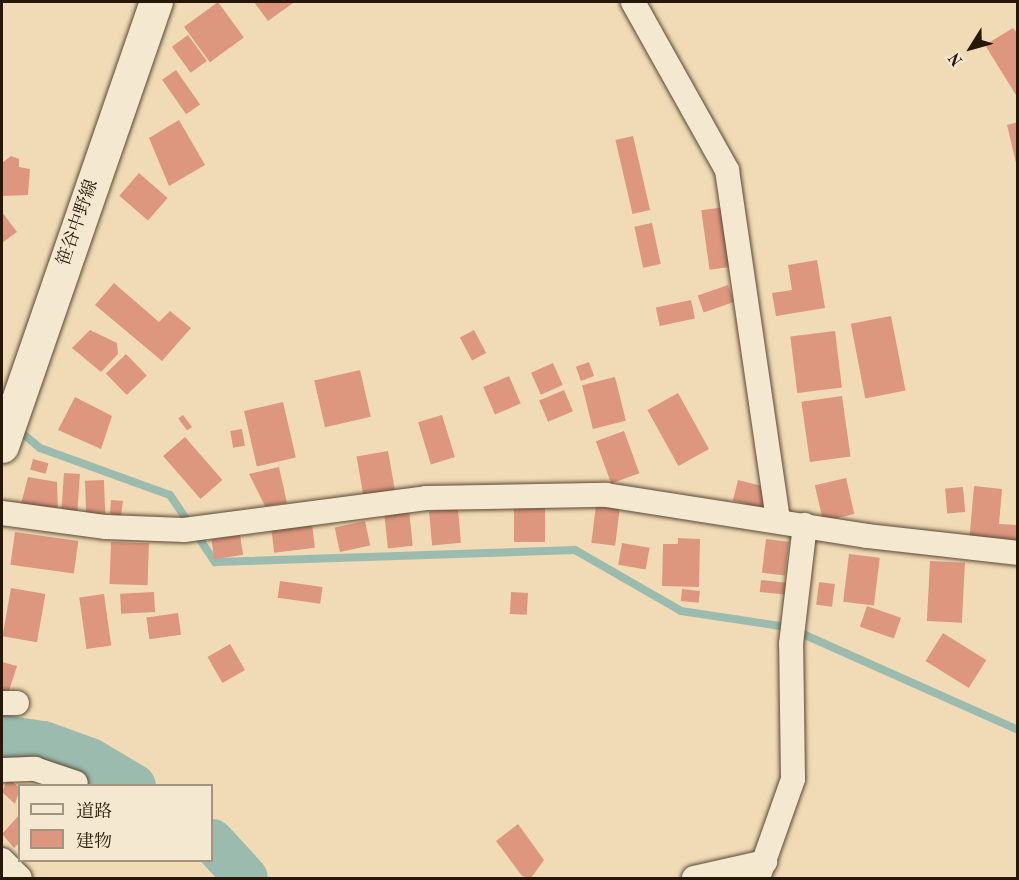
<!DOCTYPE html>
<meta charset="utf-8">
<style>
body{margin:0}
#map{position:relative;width:1019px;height:880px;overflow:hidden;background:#f0dbb6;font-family:"Old Standard TT","Noto Serif JP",serif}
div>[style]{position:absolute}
.stream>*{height:8px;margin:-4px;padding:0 4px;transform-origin:4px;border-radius:4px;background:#9abbae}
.river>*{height:44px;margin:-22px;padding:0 22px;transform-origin:22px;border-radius:22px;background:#9abbae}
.building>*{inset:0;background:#de977f;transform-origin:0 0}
.roads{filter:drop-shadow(0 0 2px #594833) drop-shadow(0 0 2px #594833)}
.street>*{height:24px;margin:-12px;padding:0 12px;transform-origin:12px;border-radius:12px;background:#f5e8d0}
.secondary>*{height:33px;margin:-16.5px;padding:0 16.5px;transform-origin:16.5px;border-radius:16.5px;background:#f5e8d0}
span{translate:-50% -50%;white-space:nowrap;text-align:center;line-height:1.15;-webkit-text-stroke:4.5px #f5e8d0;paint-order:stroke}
.street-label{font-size:18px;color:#271707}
.frame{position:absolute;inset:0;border:3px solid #271707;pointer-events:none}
.legend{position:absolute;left:18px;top:784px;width:195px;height:78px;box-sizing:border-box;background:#f5e8d0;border:2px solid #a39480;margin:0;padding:8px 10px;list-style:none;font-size:18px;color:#271707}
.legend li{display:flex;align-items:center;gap:12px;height:30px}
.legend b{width:30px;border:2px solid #a39480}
.north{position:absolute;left:941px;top:18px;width:60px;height:60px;-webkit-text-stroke:4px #f5e8d0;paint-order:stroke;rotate:233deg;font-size:16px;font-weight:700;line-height:24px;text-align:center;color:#271707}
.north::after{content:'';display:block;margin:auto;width:21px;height:27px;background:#271707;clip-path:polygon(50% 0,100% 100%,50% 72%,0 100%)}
</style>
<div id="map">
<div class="stream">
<div style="left:16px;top:428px;width:31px;rotate:40deg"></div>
<div style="left:40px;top:448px;width:138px;rotate:19.9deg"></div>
<div style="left:170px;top:495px;width:81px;rotate:56.1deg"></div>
<div style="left:215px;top:562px;width:360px;rotate:-1.9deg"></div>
<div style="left:575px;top:550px;width:122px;rotate:29.9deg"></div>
<div style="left:681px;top:611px;width:107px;rotate:8.6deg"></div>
<div style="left:787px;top:627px;width:253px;rotate:24deg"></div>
</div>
<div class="river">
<div style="left:2px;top:737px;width:41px;rotate:8.3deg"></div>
<div style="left:43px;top:743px;width:50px;rotate:19.9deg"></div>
<div style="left:90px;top:760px;width:51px;rotate:30.6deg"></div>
<div style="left:212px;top:841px;width:50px;rotate:47.4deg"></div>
</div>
<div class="building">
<div style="left:218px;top:2px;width:44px;height:42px;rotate:54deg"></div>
<div style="clip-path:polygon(254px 2px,291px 2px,293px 3px,268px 21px)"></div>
<div style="clip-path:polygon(1013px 28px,1018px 34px,1016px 95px,985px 45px)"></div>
<div style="left:188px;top:35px;width:32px;height:20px;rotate:54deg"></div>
<div style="left:176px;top:70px;width:42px;height:17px;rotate:55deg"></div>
<div style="clip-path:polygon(179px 120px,205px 165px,169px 186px,149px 138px)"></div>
<div style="clip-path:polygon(1018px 122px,1018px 167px,1017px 167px,1007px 125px)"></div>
<div style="left:633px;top:136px;width:76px;height:18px;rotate:77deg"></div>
<div style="clip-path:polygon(11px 156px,19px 159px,19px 167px,30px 169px,28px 195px,2px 196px,2px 163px)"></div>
<div style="left:139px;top:173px;width:38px;height:30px;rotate:41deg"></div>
<div style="left:725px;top:207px;width:60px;height:24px;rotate:82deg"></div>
<div style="clip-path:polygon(2px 212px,17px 232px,2px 243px)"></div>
<div style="left:652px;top:223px;width:42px;height:18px;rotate:78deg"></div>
<div style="clip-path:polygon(817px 260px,825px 308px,776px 316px,772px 293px,792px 290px,788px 265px)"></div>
<div style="clip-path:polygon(114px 283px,159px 322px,170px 311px,191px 328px,162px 361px,95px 305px)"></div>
<div style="left:728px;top:285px;width:18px;height:32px;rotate:71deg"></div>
<div style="left:691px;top:300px;width:19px;height:36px;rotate:78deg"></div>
<div style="left:891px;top:316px;width:76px;height:41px;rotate:79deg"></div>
<div style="clip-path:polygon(90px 330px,117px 343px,118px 354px,101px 372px,72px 348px)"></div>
<div style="left:474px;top:330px;width:26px;height:16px;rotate:62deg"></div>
<div style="left:835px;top:331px;width:57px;height:45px;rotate:83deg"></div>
<div style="left:126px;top:354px;width:30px;height:28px;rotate:46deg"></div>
<div style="left:589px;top:362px;width:15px;height:14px;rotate:70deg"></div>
<div style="left:553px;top:363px;width:24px;height:24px;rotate:66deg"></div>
<div style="left:360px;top:370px;width:48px;height:47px;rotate:77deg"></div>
<div style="left:509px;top:376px;width:30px;height:28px;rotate:67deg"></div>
<div style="left:615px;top:377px;width:45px;height:34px;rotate:76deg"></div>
<div style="left:564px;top:390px;width:23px;height:27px;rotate:67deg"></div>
<div style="left:678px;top:393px;width:64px;height:35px;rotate:61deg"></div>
<div style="left:842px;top:396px;width:61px;height:41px;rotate:82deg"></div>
<div style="clip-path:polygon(75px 397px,112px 416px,101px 449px,58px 430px)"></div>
<div style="left:283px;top:402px;width:57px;height:40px;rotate:77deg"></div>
<div style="left:183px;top:415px;width:15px;height:6px;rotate:53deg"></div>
<div style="left:442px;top:415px;width:44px;height:25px;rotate:73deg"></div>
<div style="left:242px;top:429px;width:17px;height:12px;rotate:80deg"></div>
<div style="left:624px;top:431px;width:45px;height:30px;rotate:70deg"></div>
<div style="left:185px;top:437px;width:57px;height:29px;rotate:49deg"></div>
<div style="left:388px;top:451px;width:39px;height:32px;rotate:80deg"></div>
<div style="left:33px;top:459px;width:16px;height:11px;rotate:15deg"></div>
<div style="clip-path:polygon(279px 467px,287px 503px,265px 506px,249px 474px)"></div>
<div style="left:64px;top:473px;width:16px;height:41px;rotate:4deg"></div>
<div style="clip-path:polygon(28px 477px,57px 482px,58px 514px,20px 508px)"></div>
<div style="left:846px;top:478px;width:37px;height:32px;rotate:77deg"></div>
<div style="left:104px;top:480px;width:34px;height:19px;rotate:88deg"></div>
<div style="left:738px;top:480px;width:30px;height:21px;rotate:14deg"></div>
<div style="clip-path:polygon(974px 486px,1002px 489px,999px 524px,1018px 525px,1018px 547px,969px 543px)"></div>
<div style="left:963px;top:487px;width:25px;height:18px;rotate:85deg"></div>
<div style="clip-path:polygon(111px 500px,123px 501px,121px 516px,110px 514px)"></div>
<div style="left:596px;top:505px;width:24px;height:38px;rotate:7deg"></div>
<div style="left:514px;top:508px;width:31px;height:34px"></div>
<div style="left:458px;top:509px;width:34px;height:29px;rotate:85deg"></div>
<div style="left:409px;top:510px;width:36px;height:25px;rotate:84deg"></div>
<div style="left:365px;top:521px;width:25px;height:31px;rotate:78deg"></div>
<div style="left:312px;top:524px;width:24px;height:41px;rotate:83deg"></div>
<div style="left:15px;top:532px;width:64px;height:33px;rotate:8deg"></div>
<div style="left:240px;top:535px;width:20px;height:29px;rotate:81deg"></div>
<div style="clip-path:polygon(678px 538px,700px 539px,699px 587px,662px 586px,663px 544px,678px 544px)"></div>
<div style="left:766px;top:539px;width:23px;height:34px;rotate:7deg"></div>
<div style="left:111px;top:542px;width:38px;height:42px;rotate:2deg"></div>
<div style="left:622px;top:543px;width:28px;height:22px;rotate:10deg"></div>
<div style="left:849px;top:554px;width:31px;height:48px;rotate:7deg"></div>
<div style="left:930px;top:561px;width:35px;height:60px;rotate:3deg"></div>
<div style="left:761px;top:580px;width:28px;height:12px;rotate:6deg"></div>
<div style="left:280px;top:581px;width:43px;height:17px;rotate:8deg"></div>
<div style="left:819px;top:582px;width:16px;height:23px;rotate:7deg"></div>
<div style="left:11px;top:588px;width:35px;height:49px;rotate:10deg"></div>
<div style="left:682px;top:589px;width:18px;height:12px;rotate:6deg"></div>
<div style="left:154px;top:592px;width:20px;height:34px;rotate:87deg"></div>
<div style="left:511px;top:592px;width:17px;height:22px;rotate:3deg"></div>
<div style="left:104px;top:594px;width:52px;height:25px;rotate:82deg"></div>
<div style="left:867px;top:606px;width:36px;height:22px;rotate:19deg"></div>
<div style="left:178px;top:613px;width:22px;height:32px;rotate:82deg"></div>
<div style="left:943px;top:633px;width:51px;height:33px;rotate:32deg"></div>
<div style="left:230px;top:644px;width:30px;height:26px;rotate:60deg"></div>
<div style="clip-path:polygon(2px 662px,17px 666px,8px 694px,2px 692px)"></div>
<div style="clip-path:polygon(8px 778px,20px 788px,15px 804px,2px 792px)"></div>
<div style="clip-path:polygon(20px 814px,20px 842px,14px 848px,2px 834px)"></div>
<div style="clip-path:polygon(518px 824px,544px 860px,531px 878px,522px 876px,496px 841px)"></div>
</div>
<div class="roads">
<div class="street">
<div style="left:633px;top:2px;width:193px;rotate:60.8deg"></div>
<div style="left:727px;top:170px;width:353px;rotate:81.7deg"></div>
<div style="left:2px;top:513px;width:105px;rotate:7.7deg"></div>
<div style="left:106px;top:527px;width:78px;rotate:2.2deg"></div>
<div style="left:184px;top:530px;width:244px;rotate:-7.5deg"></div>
<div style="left:426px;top:498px;width:180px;rotate:-1deg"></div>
<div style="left:606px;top:495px;width:264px;rotate:8.9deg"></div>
<div style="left:867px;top:536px;width:152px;rotate:6.4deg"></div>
<div style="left:2px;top:703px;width:15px"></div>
<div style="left:2px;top:770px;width:33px;rotate:-2deg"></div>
<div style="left:35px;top:769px;width:43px;rotate:18.9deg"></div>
<div style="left:2px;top:860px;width:25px;rotate:45deg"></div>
<div style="left:694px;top:878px;width:73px;rotate:-12.7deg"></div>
<div style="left:758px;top:878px;width:105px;rotate:-70.5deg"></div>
<div style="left:793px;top:779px;width:135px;rotate:-90.8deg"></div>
<div style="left:791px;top:644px;width:120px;rotate:-83.3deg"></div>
</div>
<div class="secondary">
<div style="left:2px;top:446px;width:470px;rotate:-70.9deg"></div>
</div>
</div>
<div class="street-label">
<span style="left:78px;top:223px;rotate:-71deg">笹谷中野線</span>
</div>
<div class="frame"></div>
<ul class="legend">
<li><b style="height:8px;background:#f5e8d0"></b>道路</li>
<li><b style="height:16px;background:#de977f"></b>建物</li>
</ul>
<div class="north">N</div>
</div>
